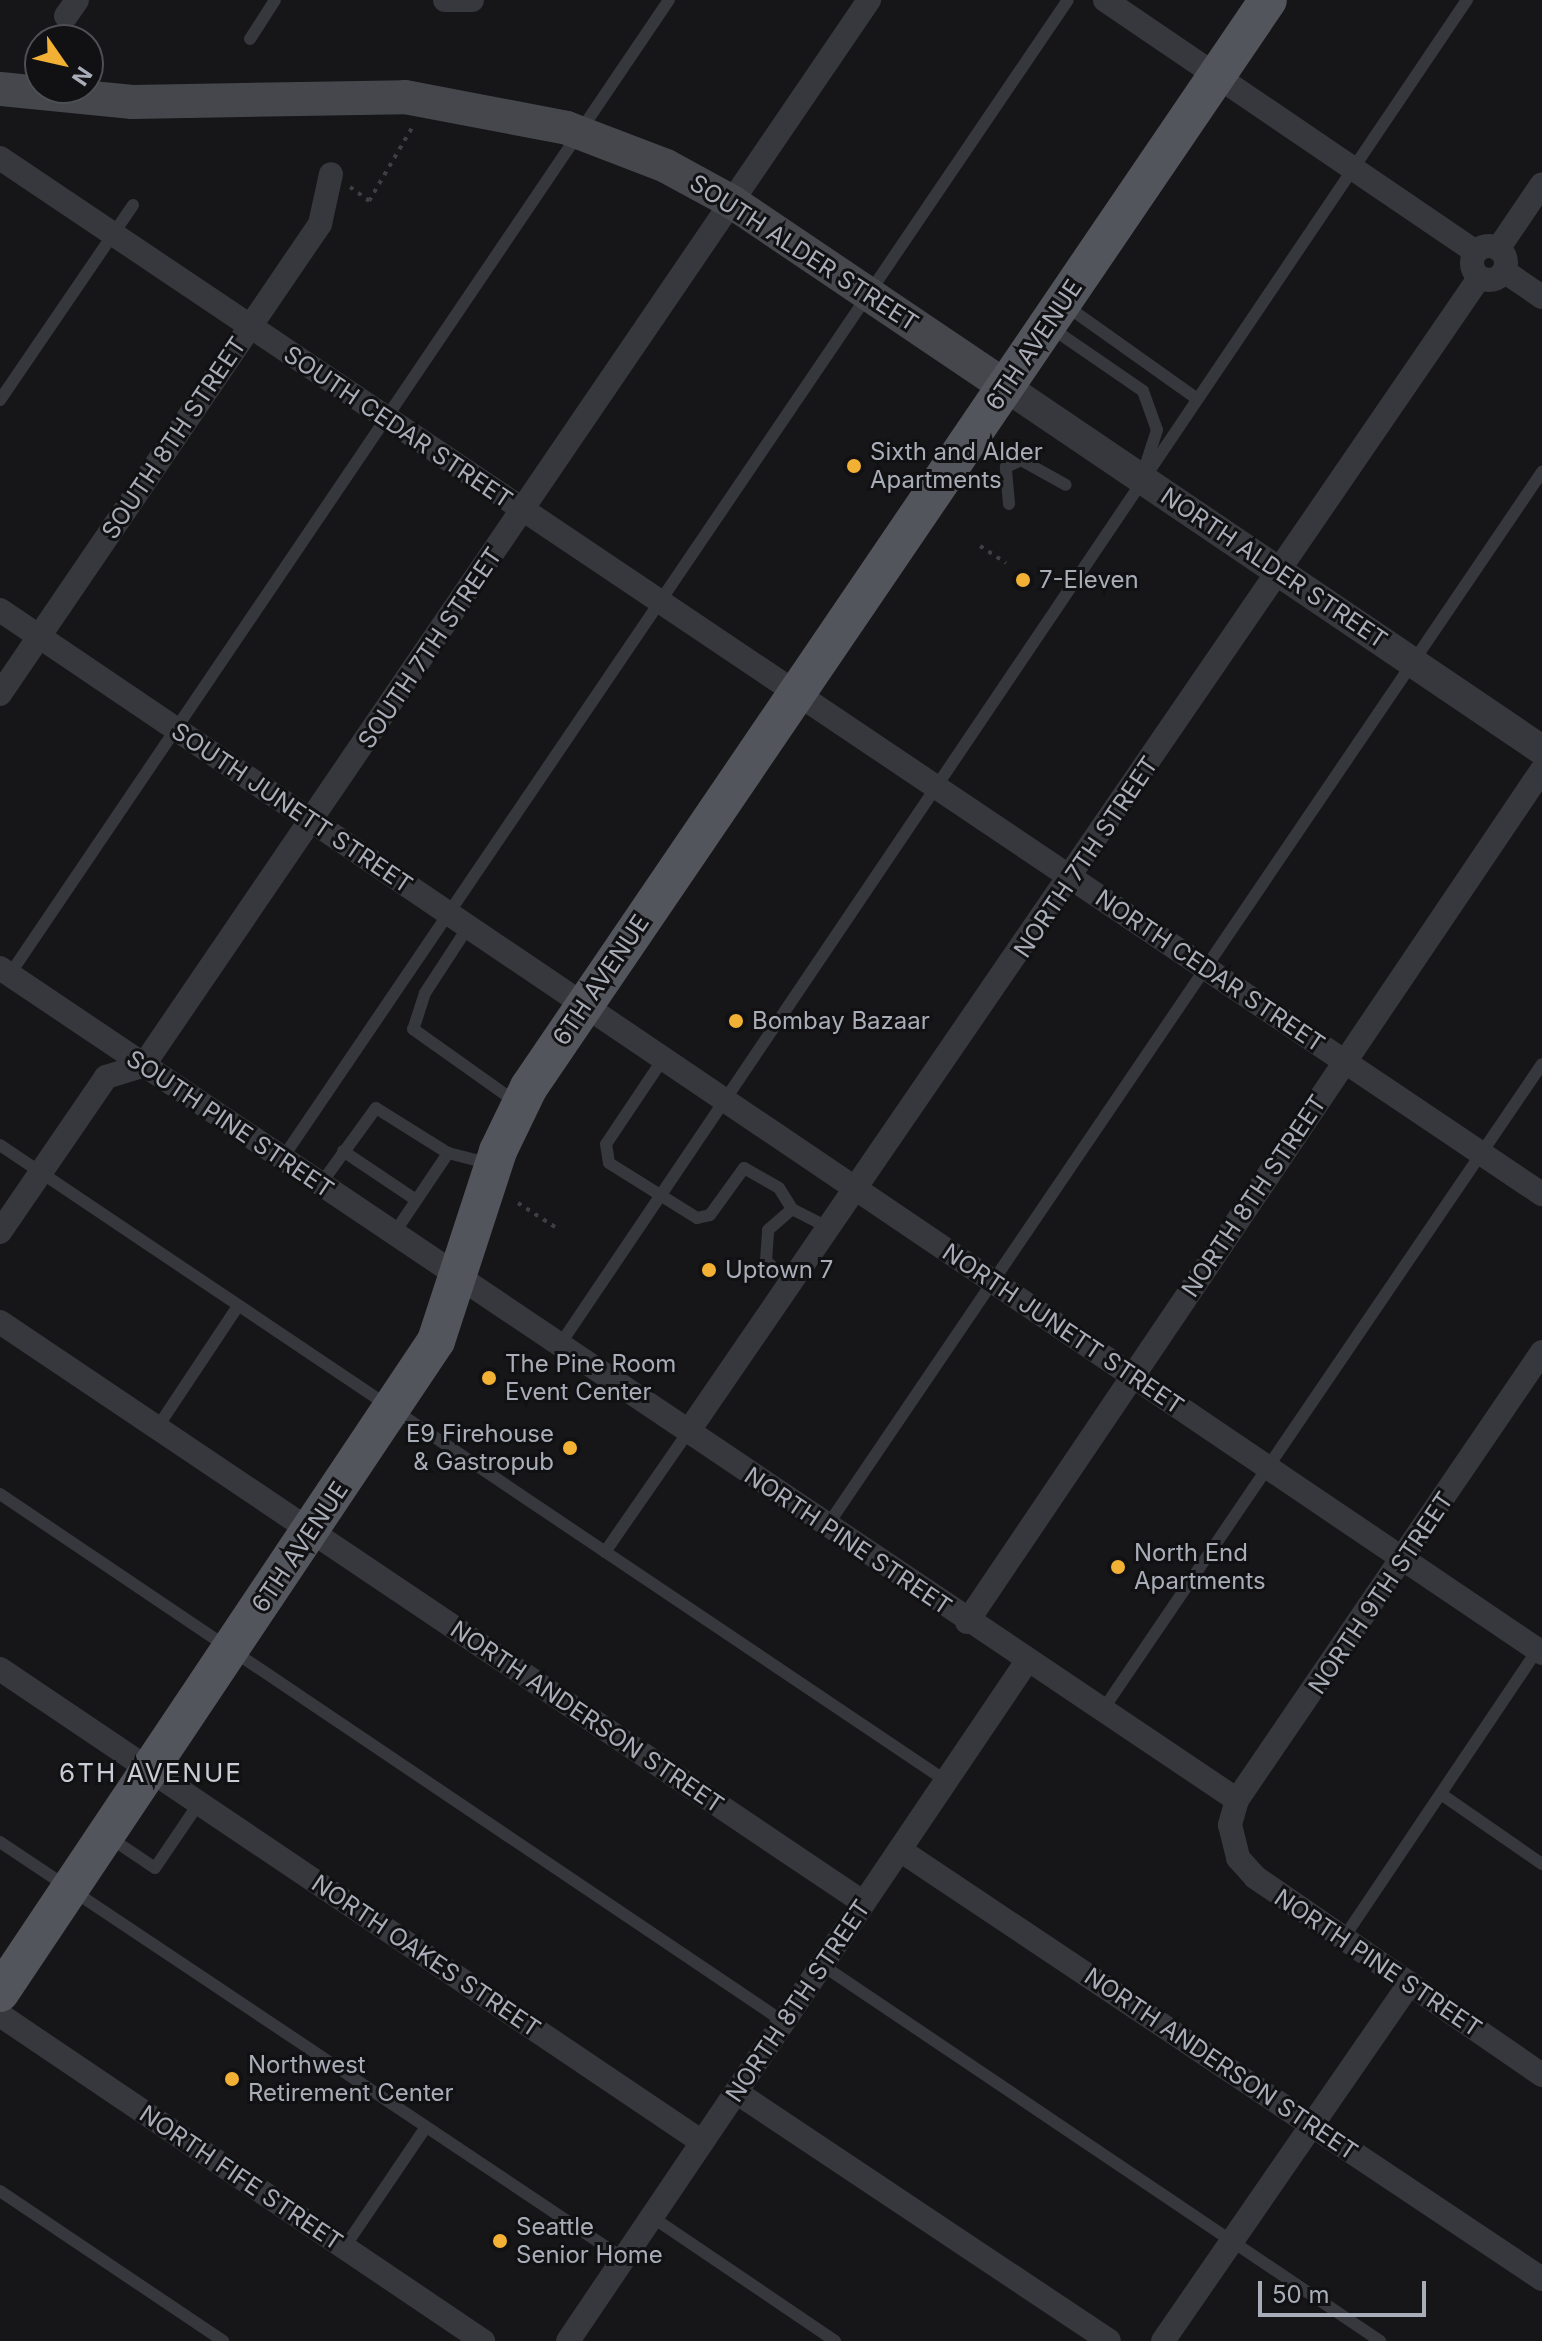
<!DOCTYPE html>
<style>
body{margin:0}
#map{position:relative;width:1542px;height:2341px;overflow:hidden;background:#161618;font-family:Inter,sans-serif}
div>[style]{position:absolute}
.path>*{height:4px;margin-top:-2px;transform-origin:0;background:repeating-linear-gradient(90deg,#3d3f44 0 4px,transparent 0 10px)}
.service>*{height:12px;margin:-6px;padding:0 6px;transform-origin:6px;border-radius:6px;background:#37383d}
.minor>*{height:24px;margin:-12px;padding:0 12px;transform-origin:12px;border-radius:12px;background:#37383d}
.minor>.ring{margin:-12px;padding:0;box-sizing:content-box;background:none;border:24px solid #37383d;border-radius:50%}
.tertiary>*{height:30px;margin:-15px;padding:0 15px;transform-origin:15px;border-radius:15px;background:#37383d}
.secondary>*{height:34px;margin:-17px;padding:0 17px;transform-origin:17px;border-radius:17px;background:#45474d}
.primary>*{height:38px;margin:-19px;padding:0 19px;transform-origin:19px;border-radius:19px;background:#53555c}
.dots>*{width:22px;height:22px;translate:-50% -50%;box-sizing:border-box;border:4px solid #111113;border-radius:50%}
span{translate:-50% -50%;white-space:nowrap;text-align:center;line-height:1.15;-webkit-text-stroke:6px #111113;paint-order:stroke}
.street-label{font-size:24px;color:#a8adb8}
.poi-label{font-size:24px;color:#a8adb8}
.left{translate:0 -50%;text-align:left}
.right{translate:-100% -50%;text-align:right}
.neighbourhood-label{font-size:26px;color:#c9ccd4;letter-spacing:2px}
.north{position:absolute;left:24px;top:24px;width:80px;height:80px;box-sizing:border-box;background:#111113;border:2px solid #4d4f55;border-radius:50%;rotate:124deg;font-size:22px;font-weight:700;line-height:32px;text-align:center;color:#a8adb8}
.north::after{content:'';display:block;margin:auto;width:28px;height:36px;background:#f2b134;clip-path:polygon(50% 0,100% 100%,50% 72%,0 100%)}
.scale{position:absolute;left:1258px;top:2281px;width:168px;height:36px;box-sizing:border-box;border:4px solid #a8adb8;border-top:0;padding-left:10px;font-size:24px;line-height:28px;white-space:nowrap;color:#a8adb8;-webkit-text-stroke:6px #111113;paint-order:stroke}
</style>
<div id="map">
<div class="path">
<div style="left:350px;top:187px;width:24px;rotate:36deg"></div>
<div style="left:369px;top:201px;width:87px;rotate:-59.6deg"></div>
<div style="left:980px;top:546px;width:31px;rotate:33deg"></div>
<div style="left:518px;top:1203px;width:48px;rotate:33deg"></div>
</div>
<div class="service">
<div style="left:250px;top:39px;width:46px;rotate:-57.3deg"></div>
<div style="left:1065px;top:305px;width:161px;rotate:35.4deg"></div>
<div style="left:1050px;top:327px;width:113px;rotate:34.5deg"></div>
<div style="left:1143px;top:391px;width:41px;rotate:70.3deg"></div>
<div style="left:1157px;top:430px;width:36px;rotate:108deg"></div>
<div style="left:0;top:400px;width:236px;rotate:-55.7deg"></div>
<div style="left:1009px;top:504px;width:37px;rotate:-95deg"></div>
<div style="left:1006px;top:467px;width:17px;rotate:-25deg"></div>
<div style="left:1021px;top:460px;width:51px;rotate:29.1deg"></div>
<div style="left:468px;top:927px;width:79px;rotate:123.1deg"></div>
<div style="left:425px;top:993px;width:38px;rotate:108deg"></div>
<div style="left:413px;top:1029px;width:128px;rotate:35.4deg"></div>
<div style="left:10px;top:974px;width:1176px;rotate:-55.92deg"></div>
<div style="left:663px;top:1059px;width:102px;rotate:123.8deg"></div>
<div style="left:606px;top:1144px;width:19px;rotate:81deg"></div>
<div style="left:609px;top:1163px;width:104px;rotate:32deg"></div>
<div style="left:697px;top:1218px;width:13px;rotate:-13deg"></div>
<div style="left:710px;top:1215px;width:58px;rotate:-54.1deg"></div>
<div style="left:744px;top:1168px;width:40px;rotate:29.7deg"></div>
<div style="left:779px;top:1188px;width:25px;rotate:58deg"></div>
<div style="left:0;top:1145px;width:1140px;rotate:33.91deg"></div>
<div style="left:343px;top:1151px;width:88px;rotate:33.9deg"></div>
<div style="left:282px;top:1159px;width:1400px;rotate:-55.86deg"></div>
<div style="left:320px;top:1185px;width:95px;rotate:-54deg"></div>
<div style="left:376px;top:1108px;width:85px;rotate:32deg"></div>
<div style="left:448px;top:1153px;width:44px;rotate:14.3deg"></div>
<div style="left:393px;top:1235px;width:99px;rotate:-56.1deg"></div>
<div style="left:791px;top:1284px;width:34px;rotate:-137deg"></div>
<div style="left:766px;top:1261px;width:31px;rotate:-86deg"></div>
<div style="left:768px;top:1230px;width:32px;rotate:-41deg"></div>
<div style="left:792px;top:1209px;width:42px;rotate:27.2deg"></div>
<div style="left:559px;top:1346px;width:1624px;rotate:-56deg"></div>
<div style="left:157px;top:1428px;width:146px;rotate:-56.4deg"></div>
<div style="left:0;top:1494px;width:945px;rotate:33.96deg"></div>
<div style="left:827px;top:1526px;width:1274px;rotate:-55.85deg"></div>
<div style="left:605px;top:1552px;width:146px;rotate:-55.3deg"></div>
<div style="left:1102px;top:1711px;width:782px;rotate:-55.78deg"></div>
<div style="left:1441px;top:1794px;width:123px;rotate:34.7deg"></div>
<div style="left:109px;top:1837px;width:55px;rotate:34deg"></div>
<div style="left:155px;top:1868px;width:78px;rotate:-55.9deg"></div>
<div style="left:0;top:1842px;width:751px;rotate:33.75deg"></div>
<div style="left:1343px;top:1939px;width:353px;rotate:-56.1deg"></div>
<div style="left:822px;top:1965px;width:673px;rotate:33.97deg"></div>
<div style="left:0;top:2191px;width:269px;rotate:33.9deg"></div>
<div style="left:652px;top:2217px;width:221px;rotate:34.1deg"></div>
<div style="left:344px;top:2248px;width:146px;rotate:-55.9deg"></div>
</div>
<div class="minor">
<div style="left:445px;top:0;width:27px"></div>
<div style="left:1105px;top:0;width:448px;rotate:34.2deg"></div>
<div style="left:66px;top:16px;width:19px;rotate:-55deg"></div>
<div style="left:0;top:158px;width:1858px;rotate:33.9deg"></div>
<div class="ring" style="left:1472px;top:246px;width:10px;height:10px"></div>
<div style="left:1498px;top:249px;width:78px;rotate:-55.9deg"></div>
<div style="left:1504px;top:271px;width:46px;rotate:34.4deg"></div>
<div style="left:0;top:610px;width:1862px;rotate:34.07deg"></div>
<div style="left:0;top:694px;width:569px;rotate:-55.75deg"></div>
<div style="left:320px;top:224px;width:51px;rotate:-77.6deg"></div>
<div style="left:0;top:968px;width:1491px;rotate:33.92deg"></div>
<div style="left:0;top:1232px;width:188px;rotate:-55.6deg"></div>
<div style="left:106px;top:1077px;width:39px;rotate:-17deg"></div>
<div style="left:143px;top:1066px;width:1290px;rotate:-55.74deg"></div>
<div style="left:0;top:1322px;width:1041px;rotate:33.92deg"></div>
<div style="left:1542px;top:1352px;width:542px;rotate:124.25deg"></div>
<div style="left:1237px;top:1800px;width:26px;rotate:106deg"></div>
<div style="left:1230px;top:1825px;width:34px;rotate:76deg"></div>
<div style="left:1238px;top:1858px;width:25px;rotate:48deg"></div>
<div style="left:1255px;top:1877px;width:349px;rotate:34.6deg"></div>
<div style="left:688px;top:1432px;width:1399px;rotate:-55.57deg"></div>
<div style="left:967px;top:1622px;width:1028px;rotate:-55.99deg"></div>
<div style="left:0;top:1669px;width:846px;rotate:33.97deg"></div>
<div style="left:900px;top:1850px;width:772px;rotate:33.75deg"></div>
<div style="left:0;top:2015px;width:583px;rotate:34.02deg"></div>
<div style="left:736px;top:2092px;width:448px;rotate:33.7deg"></div>
<div style="left:568px;top:2341px;width:820px;rotate:-55.98deg"></div>
<div style="left:1163px;top:2341px;width:434px;rotate:-55.4deg"></div>
</div>
<div class="tertiary">
<div style="left:1006px;top:387px;width:647px;rotate:34.11deg"></div>
</div>
<div class="secondary">
<div style="left:0;top:89px;width:133px;rotate:5.6deg"></div>
<div style="left:132px;top:102px;width:273px;rotate:-1deg"></div>
<div style="left:405px;top:97px;width:165px;rotate:10.8deg"></div>
<div style="left:567px;top:128px;width:106px;rotate:21deg"></div>
<div style="left:666px;top:166px;width:75px;rotate:28.6deg"></div>
<div style="left:732px;top:202px;width:331px;rotate:34deg"></div>
</div>
<div class="primary">
<div style="left:0;top:1993px;width:784px;rotate:-56.23deg"></div>
<div style="left:436px;top:1341px;width:200px;rotate:-71.9deg"></div>
<div style="left:498px;top:1151px;width:71px;rotate:-64.2deg"></div>
<div style="left:529px;top:1087px;width:1314px;rotate:-55.79deg"></div>
</div>
<div class="dots">
<div style="left:854px;top:466px;background:#f2b134"></div>
<div style="left:1023px;top:580px;background:#f2b134"></div>
<div style="left:736px;top:1021px;background:#f2b134"></div>
<div style="left:709px;top:1270px;background:#f2b134"></div>
<div style="left:489px;top:1378px;background:#f2b134"></div>
<div style="left:570px;top:1448px;background:#f2b134"></div>
<div style="left:1118px;top:1567px;background:#f2b134"></div>
<div style="left:232px;top:2079px;background:#f2b134"></div>
<div style="left:500px;top:2241px;background:#f2b134"></div>
</div>
<div class="street-label">
<span style="left:804px;top:253px;rotate:33deg">SOUTH ALDER STREET</span>
<span style="left:1034px;top:345px;rotate:-56deg">6TH AVENUE</span>
<span style="left:398px;top:427px;rotate:34deg">SOUTH CEDAR STREET</span>
<span style="left:174px;top:438px;rotate:-56deg">SOUTH 8TH STREET</span>
<span style="left:1274px;top:568px;rotate:34deg">NORTH ALDER STREET</span>
<span style="left:430px;top:648px;rotate:-56deg">SOUTH 7TH STREET</span>
<span style="left:292px;top:808px;rotate:34deg">SOUTH JUNETT STREET</span>
<span style="left:1086px;top:857px;rotate:-56deg">NORTH 7TH STREET</span>
<span style="left:1210px;top:971px;rotate:34deg">NORTH CEDAR STREET</span>
<span style="left:601px;top:980px;rotate:-56deg">6TH AVENUE</span>
<span style="left:230px;top:1124px;rotate:34deg">SOUTH PINE STREET</span>
<span style="left:1254px;top:1196px;rotate:-56deg">NORTH 8TH STREET</span>
<span style="left:1063px;top:1329px;rotate:34deg">NORTH JUNETT STREET</span>
<span style="left:848px;top:1541px;rotate:34deg">NORTH PINE STREET</span>
<span style="left:300px;top:1547px;rotate:-56deg">6TH AVENUE</span>
<span style="left:1381px;top:1593px;rotate:-56deg">NORTH 9TH STREET</span>
<span style="left:587px;top:1717px;rotate:34deg">NORTH ANDERSON STREET</span>
<span style="left:426px;top:1956px;rotate:34deg">NORTH OAKES STREET</span>
<span style="left:1378px;top:1963px;rotate:34deg">NORTH PINE STREET</span>
<span style="left:798px;top:2001px;rotate:-56deg">NORTH 8TH STREET</span>
<span style="left:1221px;top:2064px;rotate:34deg">NORTH ANDERSON STREET</span>
<span style="left:241px;top:2178px;rotate:34deg">NORTH FIFE STREET</span>
</div>
<div class="poi-label">
<span class="left" style="left:870px;top:466px">Sixth and Alder<br>Apartments</span>
<span class="left" style="left:1039px;top:580px">7-Eleven</span>
<span class="left" style="left:752px;top:1021px">Bombay Bazaar</span>
<span class="left" style="left:725px;top:1270px">Uptown 7</span>
<span class="left" style="left:505px;top:1378px">The Pine Room<br>Event Center</span>
<span class="right" style="left:554px;top:1448px">E9 Firehouse<br>&amp; Gastropub</span>
<span class="left" style="left:1134px;top:1567px">North End<br>Apartments</span>
<span class="left" style="left:248px;top:2079px">Northwest<br>Retirement Center</span>
<span class="left" style="left:516px;top:2241px">Seattle<br>Senior Home</span>
</div>
<div class="neighbourhood-label">
<span style="left:151px;top:1773px">6TH AVENUE</span>
</div>
<div class="north">N</div>
<div class="scale">50 m</div>
</div>
